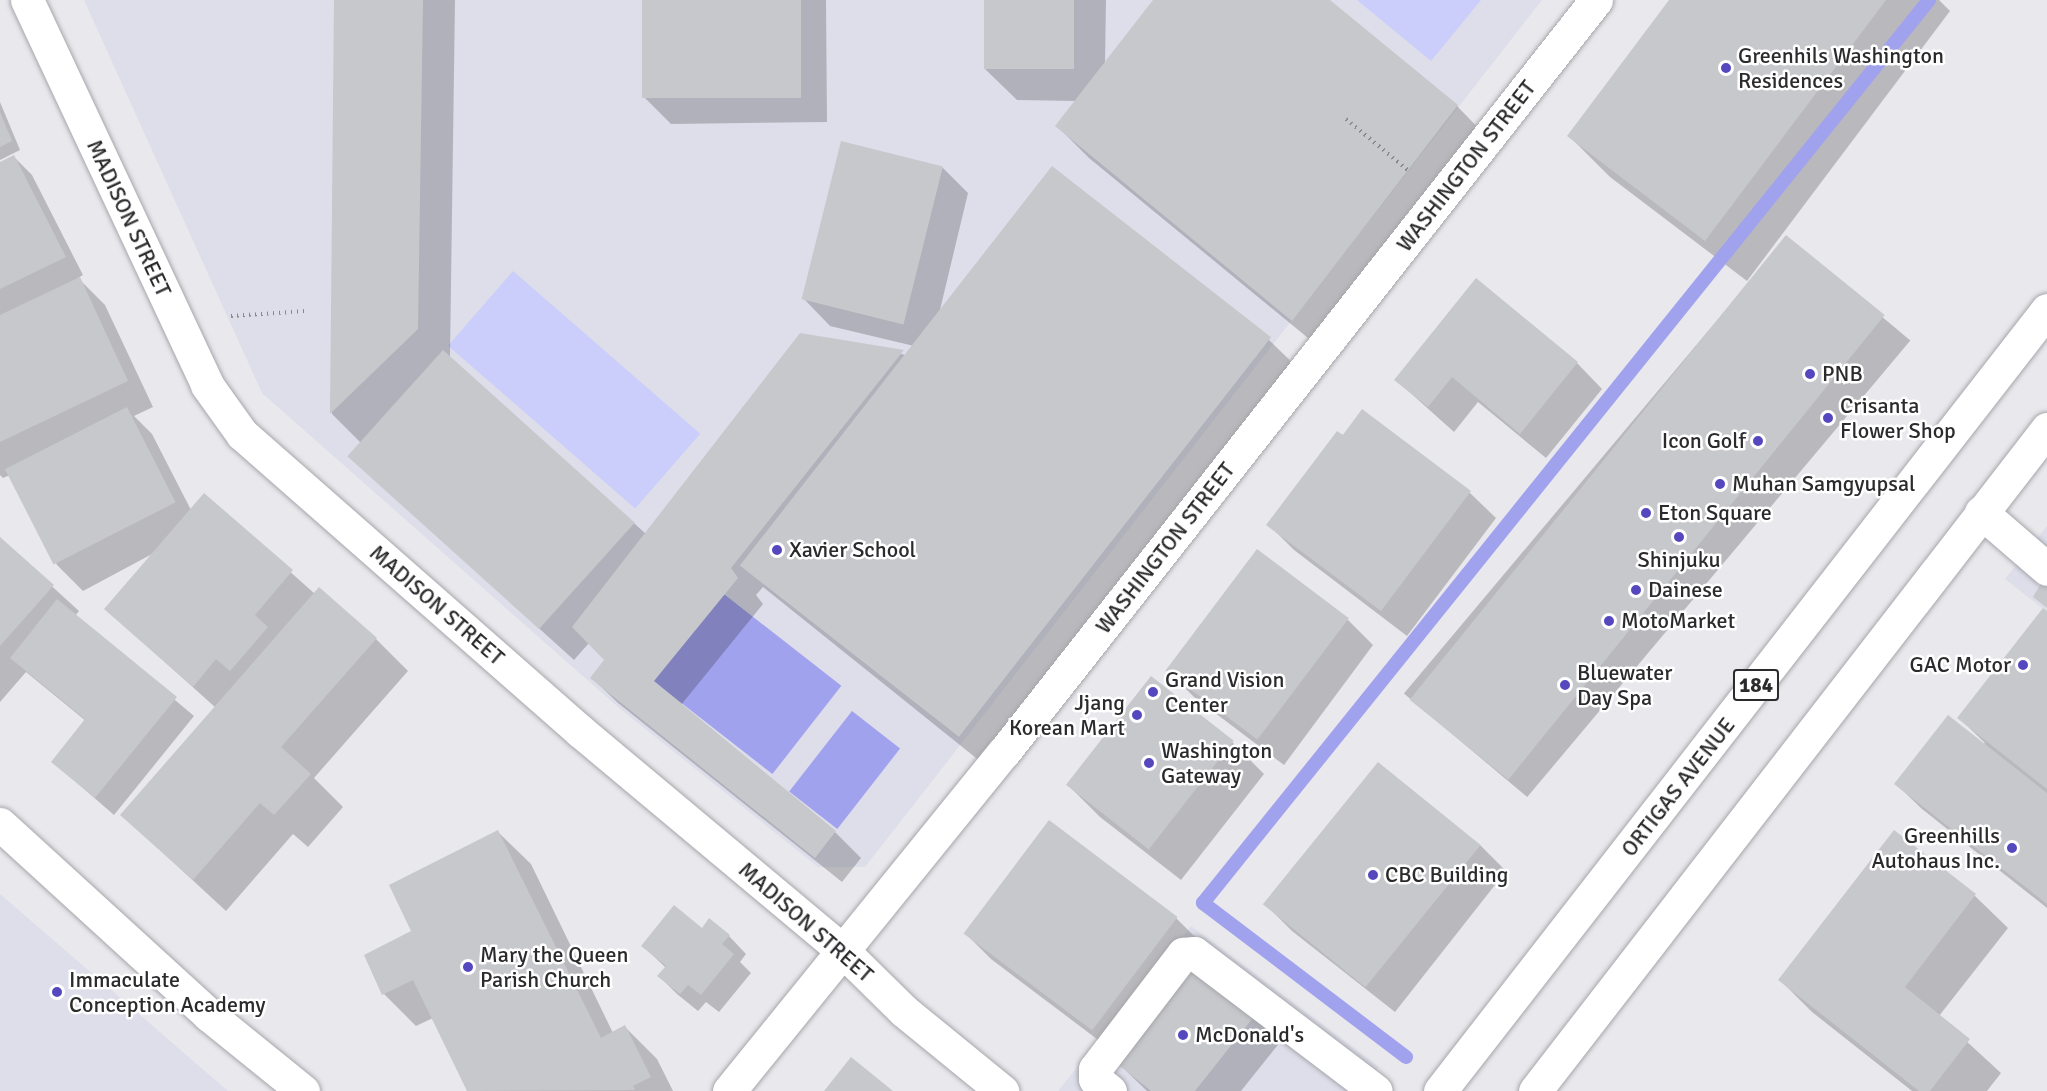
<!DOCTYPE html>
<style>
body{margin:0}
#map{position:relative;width:2047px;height:1091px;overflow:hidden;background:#e8e8ed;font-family:Signika,sans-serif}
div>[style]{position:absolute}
.built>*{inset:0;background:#dddeea}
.green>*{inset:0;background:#cbcdfa;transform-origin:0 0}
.water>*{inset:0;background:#a1a2ed;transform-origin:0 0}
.shadow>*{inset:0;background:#0003;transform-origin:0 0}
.stream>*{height:14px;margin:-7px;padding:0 7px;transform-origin:7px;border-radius:7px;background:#a1a2ed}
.building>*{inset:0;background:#c7c8cc;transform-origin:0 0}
.path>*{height:4px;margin-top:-2px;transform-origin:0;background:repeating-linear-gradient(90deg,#89898c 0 1.5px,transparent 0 6px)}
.roads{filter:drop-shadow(0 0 2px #a6a6ab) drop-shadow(0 0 2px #a6a6ab)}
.minor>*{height:33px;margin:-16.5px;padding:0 16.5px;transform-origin:16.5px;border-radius:16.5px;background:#fff}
.major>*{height:33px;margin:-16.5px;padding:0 16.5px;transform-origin:16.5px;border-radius:16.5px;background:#fff}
.dots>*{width:16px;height:16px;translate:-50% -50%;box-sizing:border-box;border:3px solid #fff;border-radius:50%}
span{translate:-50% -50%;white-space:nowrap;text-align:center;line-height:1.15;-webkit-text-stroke:5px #fff;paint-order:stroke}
.shield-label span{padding:2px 4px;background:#fff;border:2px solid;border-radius:4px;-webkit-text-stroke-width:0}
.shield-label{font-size:21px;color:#2b2b2d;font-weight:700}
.poi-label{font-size:22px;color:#2b2b2d}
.left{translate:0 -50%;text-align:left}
.right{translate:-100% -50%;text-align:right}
.street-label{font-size:22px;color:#2b2b2d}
</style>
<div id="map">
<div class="built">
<div style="clip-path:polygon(84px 0,1542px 0,865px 867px,818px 867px,618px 707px,262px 393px)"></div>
<div style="clip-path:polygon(2047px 526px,2047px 612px,2005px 579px)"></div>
<div style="clip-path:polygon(0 894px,228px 1091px,0 1091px)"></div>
<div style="clip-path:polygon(1191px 926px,1379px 1067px,1360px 1091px,1058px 1091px)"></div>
</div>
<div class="green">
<div style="clip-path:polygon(1357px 0,1481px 0,1431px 61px)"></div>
<div style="left:513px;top:271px;width:248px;height:99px;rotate:41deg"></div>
</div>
<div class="water">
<div style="left:720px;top:591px;width:154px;height:112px;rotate:38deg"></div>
<div style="left:852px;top:711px;width:61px;height:102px;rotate:38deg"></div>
</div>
<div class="shadow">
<div style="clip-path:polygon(335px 0,455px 0,450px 357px,646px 534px,801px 334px,906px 355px,914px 346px,830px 326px,805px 300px,942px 167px,968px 193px,939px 314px,1052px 168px,1269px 340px,1302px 372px,991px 770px,763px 587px,756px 595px,763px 604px,681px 705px,835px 832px,861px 858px,842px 882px,618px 703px,592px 678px,606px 660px,589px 643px,574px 660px,350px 457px,362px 444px,332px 414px)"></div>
<div style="clip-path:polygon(644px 0,826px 0,827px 122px,671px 124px,645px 98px)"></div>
<div style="clip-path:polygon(985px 0,1106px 0,1105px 64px,1155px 0,1328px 0,1457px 106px,1489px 139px,1325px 352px,1089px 158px,1057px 126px,1076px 101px,1017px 100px,984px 68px)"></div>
<div style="clip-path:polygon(1671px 0,1939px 0,1950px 11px,1747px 281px,1610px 177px,1569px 136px)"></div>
<div style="clip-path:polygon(0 102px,20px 150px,0 160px)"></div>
<div style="clip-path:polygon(14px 157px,32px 175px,83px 275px,78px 278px,105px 305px,153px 407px,134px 416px,152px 434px,191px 510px,204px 495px,315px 594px,376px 639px,408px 671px,314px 778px,343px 807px,308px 847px,293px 834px,226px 911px,122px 815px,216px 708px,106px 609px,154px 553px,83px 591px,57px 565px,10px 475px,3px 478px,0 475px,0 164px)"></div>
<div style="left:1787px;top:237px;width:161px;height:596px;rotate:40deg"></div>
<div style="clip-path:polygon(1577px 363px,1602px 389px,1546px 458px,1478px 402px,1454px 432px,1396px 380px)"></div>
<div style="clip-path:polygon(1363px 411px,1470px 493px,1496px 518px,1407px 636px,1294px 550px,1268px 524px)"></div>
<div style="clip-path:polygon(0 539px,79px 611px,75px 616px,194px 716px,114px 815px,53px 762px,86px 721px,26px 672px,0 702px)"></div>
<div style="clip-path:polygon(2047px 613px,2047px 908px,1922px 809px,1896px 784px,1985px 743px,1959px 718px)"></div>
<div style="clip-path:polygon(1348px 620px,1373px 645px,1284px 765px,1194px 697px,1168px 671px)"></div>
<div style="clip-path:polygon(1232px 742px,1264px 774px,1181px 880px,1100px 817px,1068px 785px)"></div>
<div style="clip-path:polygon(498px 832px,531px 864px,613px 1033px,625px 1027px,657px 1059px,673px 1091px,468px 1091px,433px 1018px,416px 1026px,384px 994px,413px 932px)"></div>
<div style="clip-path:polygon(1894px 832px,1975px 896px,2008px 928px,1939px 1016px,2001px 1073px,1987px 1091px,1912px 1091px,1812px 1012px,1780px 980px)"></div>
<div style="clip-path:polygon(1480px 845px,1506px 871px,1395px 1012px,1292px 931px,1267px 906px)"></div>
<div style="clip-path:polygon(1176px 918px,1202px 944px,1118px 1055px,991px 959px,965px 933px)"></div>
<div style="clip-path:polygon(702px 930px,729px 936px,746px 954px,740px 962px,751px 973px,719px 1012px,706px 1002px,698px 1011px,677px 994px,659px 976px,666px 968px,643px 946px)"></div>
<div style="clip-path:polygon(1255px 1016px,1281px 1041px,1241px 1091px,1147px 1091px,1117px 1062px)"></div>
</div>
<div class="stream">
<div style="left:1406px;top:1057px;width:255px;rotate:-142.8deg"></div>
<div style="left:1203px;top:903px;width:1159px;rotate:-51.2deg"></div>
</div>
<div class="building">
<div style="clip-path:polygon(334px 0,423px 0,418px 329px,330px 414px)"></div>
<div style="left:642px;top:0;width:159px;height:98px"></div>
<div style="left:984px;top:0;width:90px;height:69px"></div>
<div style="clip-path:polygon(1153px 0,1330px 0,1458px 105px,1292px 321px,1055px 126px)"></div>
<div style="clip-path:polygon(1669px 0,1886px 0,1705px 241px,1567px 136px)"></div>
<div style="clip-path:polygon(0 112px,12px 141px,0 147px)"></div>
<div style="left:841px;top:141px;width:105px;height:163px;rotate:14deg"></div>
<div style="clip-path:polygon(14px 155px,66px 257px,0 289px,0 162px)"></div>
<div style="left:1052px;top:166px;width:278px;height:507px;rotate:38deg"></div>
<div style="left:1786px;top:235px;width:127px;height:598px;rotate:39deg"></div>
<div style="clip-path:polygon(80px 277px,128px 381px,0 442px,0 315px)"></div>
<div style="clip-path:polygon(1476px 278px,1578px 362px,1520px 434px,1452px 377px,1428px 407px,1394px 380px)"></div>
<div style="clip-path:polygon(800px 333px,904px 350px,731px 568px,738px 578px,654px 681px,836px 831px,815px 858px,590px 678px,604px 660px,572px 627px)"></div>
<div style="left:443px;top:350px;width:258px;height:143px;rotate:42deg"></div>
<div style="left:127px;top:407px;width:107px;height:137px;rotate:63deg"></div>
<div style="clip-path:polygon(1362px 409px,1471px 491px,1381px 611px,1266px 525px,1337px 431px,1343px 435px)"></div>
<div style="clip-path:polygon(204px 493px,293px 570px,255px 615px,268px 627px,230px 671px,216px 659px,193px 687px,104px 609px)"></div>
<div style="clip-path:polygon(0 537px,54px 585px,0 646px)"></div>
<div style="left:1257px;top:549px;width:115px;height:152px;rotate:37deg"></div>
<div style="clip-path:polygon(2047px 573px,2047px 608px,2033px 597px)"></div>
<div style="clip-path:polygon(319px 587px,377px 638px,281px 747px,311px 774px,274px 815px,260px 803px,193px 880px,120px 815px)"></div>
<div style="clip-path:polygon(57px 599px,177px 697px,95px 798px,51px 762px,85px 719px,10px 658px)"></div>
<div style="clip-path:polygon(2043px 608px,2047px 611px,2047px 789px,1957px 718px)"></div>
<div style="left:1151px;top:676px;width:105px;height:138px;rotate:38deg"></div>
<div style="clip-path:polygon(1948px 715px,2047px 793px,2047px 904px,1894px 784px)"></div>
<div style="left:1378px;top:762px;width:132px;height:183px;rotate:39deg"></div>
<div style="left:1049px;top:820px;width:161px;height:142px;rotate:37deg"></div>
<div style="clip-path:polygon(498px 830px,601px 1038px,625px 1025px,651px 1077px,633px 1086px,635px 1090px,467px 1091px,413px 980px,382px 995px,364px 955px,411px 931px,389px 885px)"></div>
<div style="clip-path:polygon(1894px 830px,1976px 894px,1905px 987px,1970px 1039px,1930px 1091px,1919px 1091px,1778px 980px)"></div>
<div style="clip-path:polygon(674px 905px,702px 928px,709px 918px,730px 935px,722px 944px,734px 954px,701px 995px,688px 985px,680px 994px,657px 976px,666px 966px,641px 946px)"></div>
<div style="clip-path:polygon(1194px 964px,1256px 1014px,1195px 1091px,1151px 1091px,1115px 1062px)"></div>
<div style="clip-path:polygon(851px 1057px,893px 1091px,824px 1091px)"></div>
</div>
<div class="path">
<div style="left:1346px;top:119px;width:83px;rotate:39.6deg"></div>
<div style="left:231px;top:316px;width:74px;rotate:-3.9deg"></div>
</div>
<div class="roads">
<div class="minor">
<div style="left:27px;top:0;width:425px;rotate:64.9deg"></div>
<div style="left:207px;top:385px;width:60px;rotate:54.5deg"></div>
<div style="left:242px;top:434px;width:450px;rotate:41.3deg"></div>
<div style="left:580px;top:731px;width:340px;rotate:39.9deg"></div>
<div style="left:841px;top:949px;width:88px;rotate:44.5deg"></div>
<div style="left:904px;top:1011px;width:127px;rotate:39.2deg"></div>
<div style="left:1981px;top:512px;width:87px;rotate:40.8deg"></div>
<div style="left:0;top:824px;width:283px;rotate:42.4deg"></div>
<div style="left:209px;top:1015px;width:121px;rotate:39deg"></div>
<div style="left:729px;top:1091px;width:437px;rotate:-51deg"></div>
<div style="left:1004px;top:752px;width:957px;rotate:-51.79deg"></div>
<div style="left:1110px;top:1091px;width:19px;rotate:-141deg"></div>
<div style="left:1095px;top:1079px;width:10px;rotate:-90deg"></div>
<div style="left:1095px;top:1069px;width:145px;rotate:-52.6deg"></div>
<div style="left:1183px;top:954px;width:11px;rotate:-5deg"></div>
<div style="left:1194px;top:953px;width:228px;rotate:37.2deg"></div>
</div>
<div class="major">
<div style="left:1440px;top:1091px;width:989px;rotate:-52.15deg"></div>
<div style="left:1535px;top:1091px;width:837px;rotate:-52.28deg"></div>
</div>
</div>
<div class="dots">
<div style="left:1726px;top:68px;background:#5547be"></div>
<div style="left:1810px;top:374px;background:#5547be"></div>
<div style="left:1828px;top:418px;background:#5547be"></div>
<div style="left:1758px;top:441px;background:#5547be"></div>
<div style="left:1720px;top:484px;background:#5547be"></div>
<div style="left:1646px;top:513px;background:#5547be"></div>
<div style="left:1679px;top:537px;background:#5547be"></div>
<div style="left:777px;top:550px;background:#5547be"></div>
<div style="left:1636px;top:590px;background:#5547be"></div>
<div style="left:1609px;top:621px;background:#5547be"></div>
<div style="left:2023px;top:665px;background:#5547be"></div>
<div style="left:1565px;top:685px;background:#5547be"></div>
<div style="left:1153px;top:692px;background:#5547be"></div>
<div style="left:1137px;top:715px;background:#5547be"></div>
<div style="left:1149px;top:763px;background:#5547be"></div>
<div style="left:2012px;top:848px;background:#5547be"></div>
<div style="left:1373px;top:875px;background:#5547be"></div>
<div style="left:468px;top:967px;background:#5547be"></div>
<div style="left:57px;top:992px;background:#5547be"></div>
<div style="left:1183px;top:1035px;background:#5547be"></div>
</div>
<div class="shield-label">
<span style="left:1756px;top:685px">184</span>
</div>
<div class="poi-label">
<span class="left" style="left:1738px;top:68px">Greenhils Washington<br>Residences</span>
<span class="left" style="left:1822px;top:374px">PNB</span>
<span class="left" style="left:1840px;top:418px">Crisanta<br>Flower Shop</span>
<span class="right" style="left:1746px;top:441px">Icon Golf</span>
<span class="left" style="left:1732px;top:484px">Muhan Samgyupsal</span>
<span class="left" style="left:1658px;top:513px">Eton Square</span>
<span class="left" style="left:789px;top:550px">Xavier School</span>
<span style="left:1679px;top:560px">Shinjuku</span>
<span class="left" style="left:1648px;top:590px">Dainese</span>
<span class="left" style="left:1621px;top:621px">MotoMarket</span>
<span class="right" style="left:2011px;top:665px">GAC Motor</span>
<span class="left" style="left:1577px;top:685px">Bluewater<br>Day Spa</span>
<span class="left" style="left:1165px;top:692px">Grand Vision<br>Center</span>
<span class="right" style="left:1125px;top:715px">Jjang<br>Korean Mart</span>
<span class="left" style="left:1161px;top:763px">Washington<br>Gateway</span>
<span class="right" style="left:2000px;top:848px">Greenhills<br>Autohaus Inc.</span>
<span class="left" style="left:1385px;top:875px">CBC Building</span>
<span class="left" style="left:480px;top:967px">Mary the Queen<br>Parish Church</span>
<span class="left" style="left:69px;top:992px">Immaculate<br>Conception Academy</span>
<span class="left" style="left:1195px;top:1035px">McDonald's</span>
</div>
<div class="street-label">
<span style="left:1466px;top:166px;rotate:-52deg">WASHINGTON STREET</span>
<span style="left:129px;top:218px;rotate:65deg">MADISON STREET</span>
<span style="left:1165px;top:548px;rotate:-52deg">WASHINGTON STREET</span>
<span style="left:437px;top:605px;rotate:41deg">MADISON STREET</span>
<span style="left:1678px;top:787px;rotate:-52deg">ORTIGAS AVENUE</span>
<span style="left:806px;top:922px;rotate:41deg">MADISON STREET</span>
</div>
</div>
